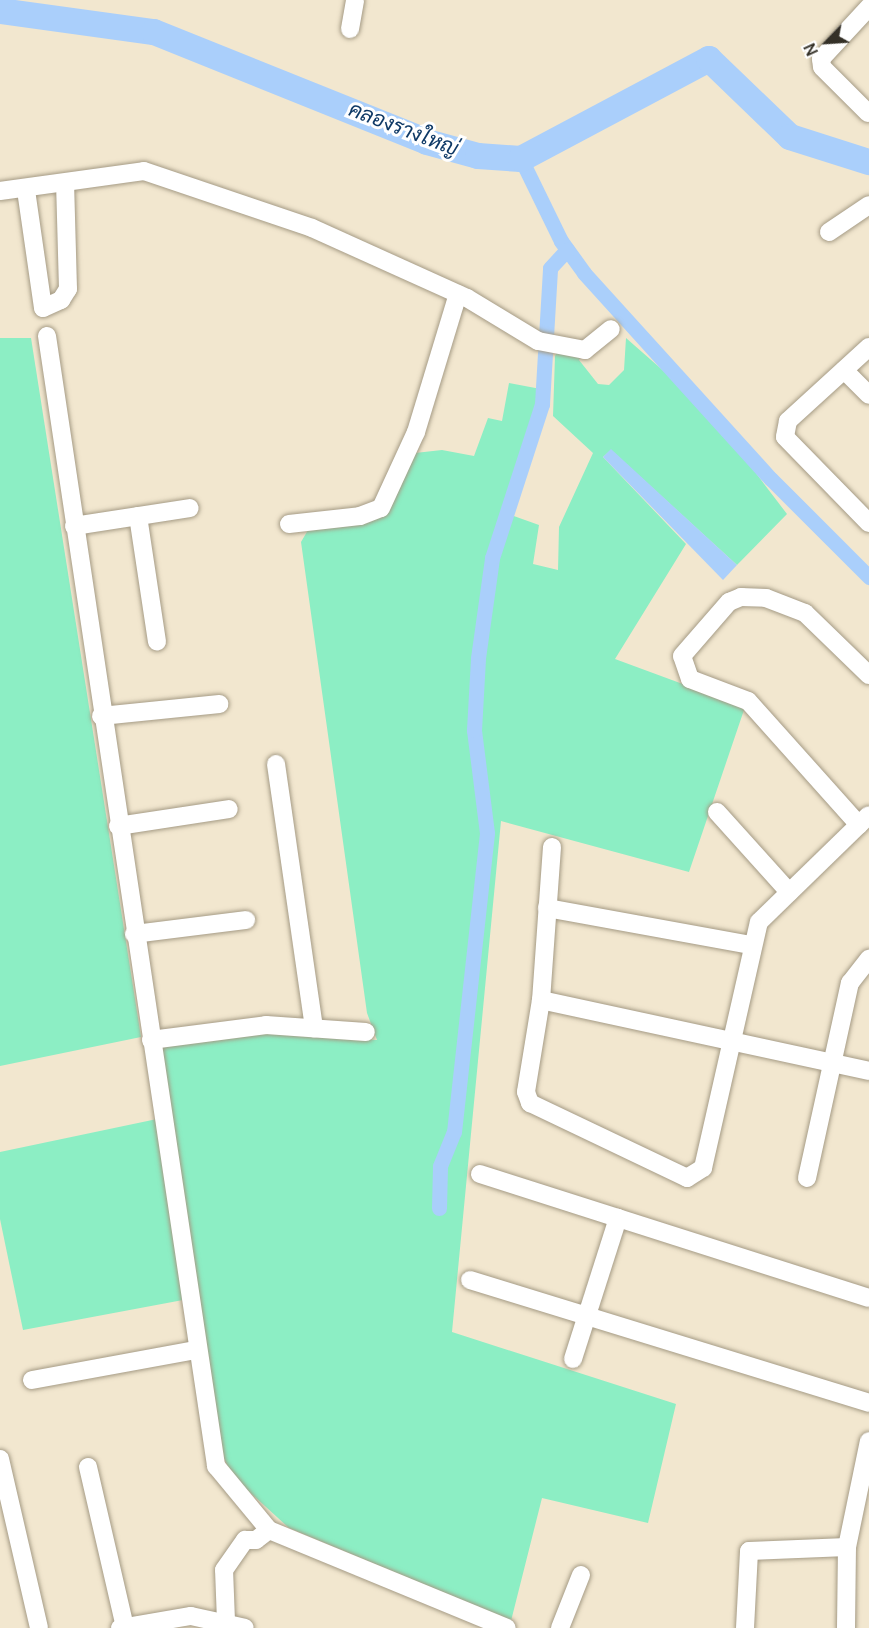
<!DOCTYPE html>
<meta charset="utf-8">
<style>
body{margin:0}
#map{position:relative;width:869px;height:1628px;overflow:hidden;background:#f2e7cf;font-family:Manrope,Sarabun,sans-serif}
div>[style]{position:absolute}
.green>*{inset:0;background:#8ceec4}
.water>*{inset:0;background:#aacffb}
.canal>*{height:15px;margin:-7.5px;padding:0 7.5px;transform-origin:7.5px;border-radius:7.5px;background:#aacffb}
.river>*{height:26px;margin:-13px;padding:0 13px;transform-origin:13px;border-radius:13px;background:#aacffb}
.roads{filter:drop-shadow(0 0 2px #a59b85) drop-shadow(0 0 2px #a59b85)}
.minor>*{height:18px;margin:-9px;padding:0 9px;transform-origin:9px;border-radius:9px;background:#fff}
span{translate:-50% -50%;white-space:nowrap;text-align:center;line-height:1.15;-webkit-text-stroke:6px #fff;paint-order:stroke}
.water-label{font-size:21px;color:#0e3966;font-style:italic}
.north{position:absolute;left:797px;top:12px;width:60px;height:60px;-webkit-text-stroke:4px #fff;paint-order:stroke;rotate:245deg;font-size:16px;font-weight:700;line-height:24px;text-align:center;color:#343027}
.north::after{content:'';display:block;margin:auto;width:21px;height:27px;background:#343027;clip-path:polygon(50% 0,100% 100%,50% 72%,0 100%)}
</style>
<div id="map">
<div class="green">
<div style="clip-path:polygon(0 338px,31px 338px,141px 1037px,0 1066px)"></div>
<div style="clip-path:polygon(626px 338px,707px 409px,787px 514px,737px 565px,611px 450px,603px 457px,686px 544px,615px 659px,745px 707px,689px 872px,501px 821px,452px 1332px,676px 1404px,648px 1523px,542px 1498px,511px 1621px,289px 1528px,232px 1476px,224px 1458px,159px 1047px,263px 1033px,377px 1040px,367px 1013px,301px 542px,308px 530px,361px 521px,415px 453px,442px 450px,474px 456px,488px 418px,502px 421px,509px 383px,546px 390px,541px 424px,511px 515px,539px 525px,533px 564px,558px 570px,559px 527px,593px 453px,553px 416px,555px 356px,558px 350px,582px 354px,579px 360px,598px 384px,609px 385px,624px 370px)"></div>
<div style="clip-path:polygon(157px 1119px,183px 1300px,23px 1330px,0 1219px,0 1152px)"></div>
</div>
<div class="water">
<div style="clip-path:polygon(611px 449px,737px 565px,723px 580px,603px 457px)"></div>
</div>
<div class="canal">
<div style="left:521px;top:159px;width:91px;rotate:64deg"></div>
<div style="left:561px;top:241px;width:39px;rotate:54deg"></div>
<div style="left:584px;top:273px;width:278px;rotate:47.8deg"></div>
<div style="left:771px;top:479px;width:139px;rotate:45deg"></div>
<div style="left:439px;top:1208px;width:42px;rotate:-88.6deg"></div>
<div style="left:440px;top:1166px;width:37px;rotate:-68deg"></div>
<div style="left:454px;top:1132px;width:301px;rotate:-83.7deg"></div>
<div style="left:487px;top:833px;width:104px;rotate:-97.2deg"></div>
<div style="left:474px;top:730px;width:72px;rotate:-86.8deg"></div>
<div style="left:478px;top:658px;width:101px;rotate:-82deg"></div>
<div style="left:492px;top:558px;width:162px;rotate:-72deg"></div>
<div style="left:542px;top:404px;width:136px;rotate:-86.6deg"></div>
<div style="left:550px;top:268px;width:25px;rotate:-47deg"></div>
</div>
<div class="river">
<div style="left:0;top:11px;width:155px;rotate:7.8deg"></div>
<div style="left:154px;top:32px;width:294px;rotate:21.9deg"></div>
<div style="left:427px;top:142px;width:53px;rotate:15.4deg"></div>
<div style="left:478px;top:156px;width:43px;rotate:4deg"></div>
<div style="left:521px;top:159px;width:213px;rotate:-28deg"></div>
<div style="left:709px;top:59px;width:112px;rotate:43.9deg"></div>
<div style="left:790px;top:137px;width:83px;rotate:17.6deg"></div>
</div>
<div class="roads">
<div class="minor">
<div style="left:350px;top:29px;width:29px;rotate:-80deg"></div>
<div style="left:868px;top:113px;width:65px;rotate:-135deg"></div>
<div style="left:822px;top:67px;width:8px;rotate:-97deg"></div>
<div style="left:821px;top:59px;width:71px;rotate:-47.3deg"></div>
<div style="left:26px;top:190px;width:119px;rotate:81.8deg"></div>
<div style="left:43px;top:308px;width:20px;rotate:-24deg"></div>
<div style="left:61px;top:300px;width:13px;rotate:-58deg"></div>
<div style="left:68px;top:289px;width:106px;rotate:-91.6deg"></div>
<div style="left:0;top:191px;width:145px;rotate:-7.9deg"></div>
<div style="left:144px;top:171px;width:177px;rotate:18.7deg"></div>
<div style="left:312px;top:228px;width:170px;rotate:24.3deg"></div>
<div style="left:467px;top:298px;width:83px;rotate:31.2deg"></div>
<div style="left:538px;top:341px;width:48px;rotate:10.8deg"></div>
<div style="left:585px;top:350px;width:33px;rotate:-39deg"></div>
<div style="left:829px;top:232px;width:48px;rotate:-34deg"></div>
<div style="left:47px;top:336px;width:1143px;rotate:81.49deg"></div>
<div style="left:216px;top:1466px;width:83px;rotate:50.4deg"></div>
<div style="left:269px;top:1530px;width:257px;rotate:22.4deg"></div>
<div style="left:869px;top:347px;width:110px;rotate:137.6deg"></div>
<div style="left:788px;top:421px;width:16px;rotate:101deg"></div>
<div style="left:785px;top:437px;width:120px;rotate:45.7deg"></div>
<div style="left:844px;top:370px;width:35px;rotate:45deg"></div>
<div style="left:138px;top:516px;width:127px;rotate:81.4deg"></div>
<div style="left:289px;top:524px;width:71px;rotate:-6.4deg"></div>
<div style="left:360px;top:516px;width:22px;rotate:-21deg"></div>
<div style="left:381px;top:508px;width:84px;rotate:-65.3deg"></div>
<div style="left:416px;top:432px;width:144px;rotate:-73.1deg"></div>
<div style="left:74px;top:526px;width:117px;rotate:-8.8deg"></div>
<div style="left:101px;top:716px;width:119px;rotate:-5.8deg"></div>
<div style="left:276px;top:764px;width:267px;rotate:81.8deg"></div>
<div style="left:717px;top:812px;width:108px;rotate:48deg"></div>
<div style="left:859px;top:825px;width:166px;rotate:-131.8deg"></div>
<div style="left:748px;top:701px;width:62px;rotate:-159.2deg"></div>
<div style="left:690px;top:679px;width:24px;rotate:-109deg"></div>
<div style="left:682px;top:656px;width:72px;rotate:-49deg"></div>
<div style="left:729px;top:602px;width:13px;rotate:-23deg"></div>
<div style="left:741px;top:597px;width:25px;rotate:2deg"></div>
<div style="left:766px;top:598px;width:42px;rotate:21deg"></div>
<div style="left:805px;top:613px;width:89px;rotate:44.1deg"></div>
<div style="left:118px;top:826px;width:112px;rotate:-8.7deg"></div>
<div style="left:552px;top:847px;width:153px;rotate:94.1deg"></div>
<div style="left:541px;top:1000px;width:93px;rotate:99.3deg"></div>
<div style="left:526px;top:1092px;width:12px;rotate:70deg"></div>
<div style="left:530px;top:1103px;width:174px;rotate:25.5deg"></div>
<div style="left:687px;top:1178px;width:19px;rotate:-32deg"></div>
<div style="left:703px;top:1168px;width:252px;rotate:-77.2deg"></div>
<div style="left:759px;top:922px;width:153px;rotate:-44.2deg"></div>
<div style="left:547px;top:908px;width:207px;rotate:10.3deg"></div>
<div style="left:134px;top:934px;width:113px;rotate:-7.1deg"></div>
<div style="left:541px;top:1000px;width:336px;rotate:12.2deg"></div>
<div style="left:151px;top:1040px;width:116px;rotate:-7.4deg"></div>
<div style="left:266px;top:1025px;width:100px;rotate:4deg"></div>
<div style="left:480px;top:1174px;width:145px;rotate:17.7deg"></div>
<div style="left:807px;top:1178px;width:200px;rotate:-77.6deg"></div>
<div style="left:850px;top:983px;width:31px;rotate:-52deg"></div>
<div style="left:470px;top:1280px;width:418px;rotate:17.1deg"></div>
<div style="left:573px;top:1359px;width:148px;rotate:-72.3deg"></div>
<div style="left:618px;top:1218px;width:263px;rotate:17.7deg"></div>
<div style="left:32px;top:1380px;width:167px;rotate:-10.4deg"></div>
<div style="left:0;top:1459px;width:173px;rotate:77deg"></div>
<div style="left:88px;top:1467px;width:164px;rotate:77deg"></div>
<div style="left:226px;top:1621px;width:51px;rotate:-92.2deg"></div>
<div style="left:224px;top:1570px;width:37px;rotate:-55deg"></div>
<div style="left:245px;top:1540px;width:11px"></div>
<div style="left:256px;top:1540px;width:16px;rotate:-38deg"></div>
<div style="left:120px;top:1628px;width:72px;rotate:-9.6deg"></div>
<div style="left:191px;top:1616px;width:55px;rotate:12.5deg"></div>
<div style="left:560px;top:1628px;width:57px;rotate:-68.4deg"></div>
<div style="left:745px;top:1628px;width:77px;rotate:-87deg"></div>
<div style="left:749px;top:1551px;width:98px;rotate:-2.3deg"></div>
<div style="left:846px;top:1628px;width:81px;rotate:-89.3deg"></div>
<div style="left:847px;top:1547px;width:108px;rotate:-78.3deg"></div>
</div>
</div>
<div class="water-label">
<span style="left:404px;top:128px;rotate:21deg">คลองรางใหญ่</span>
</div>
<div class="north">N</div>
</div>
